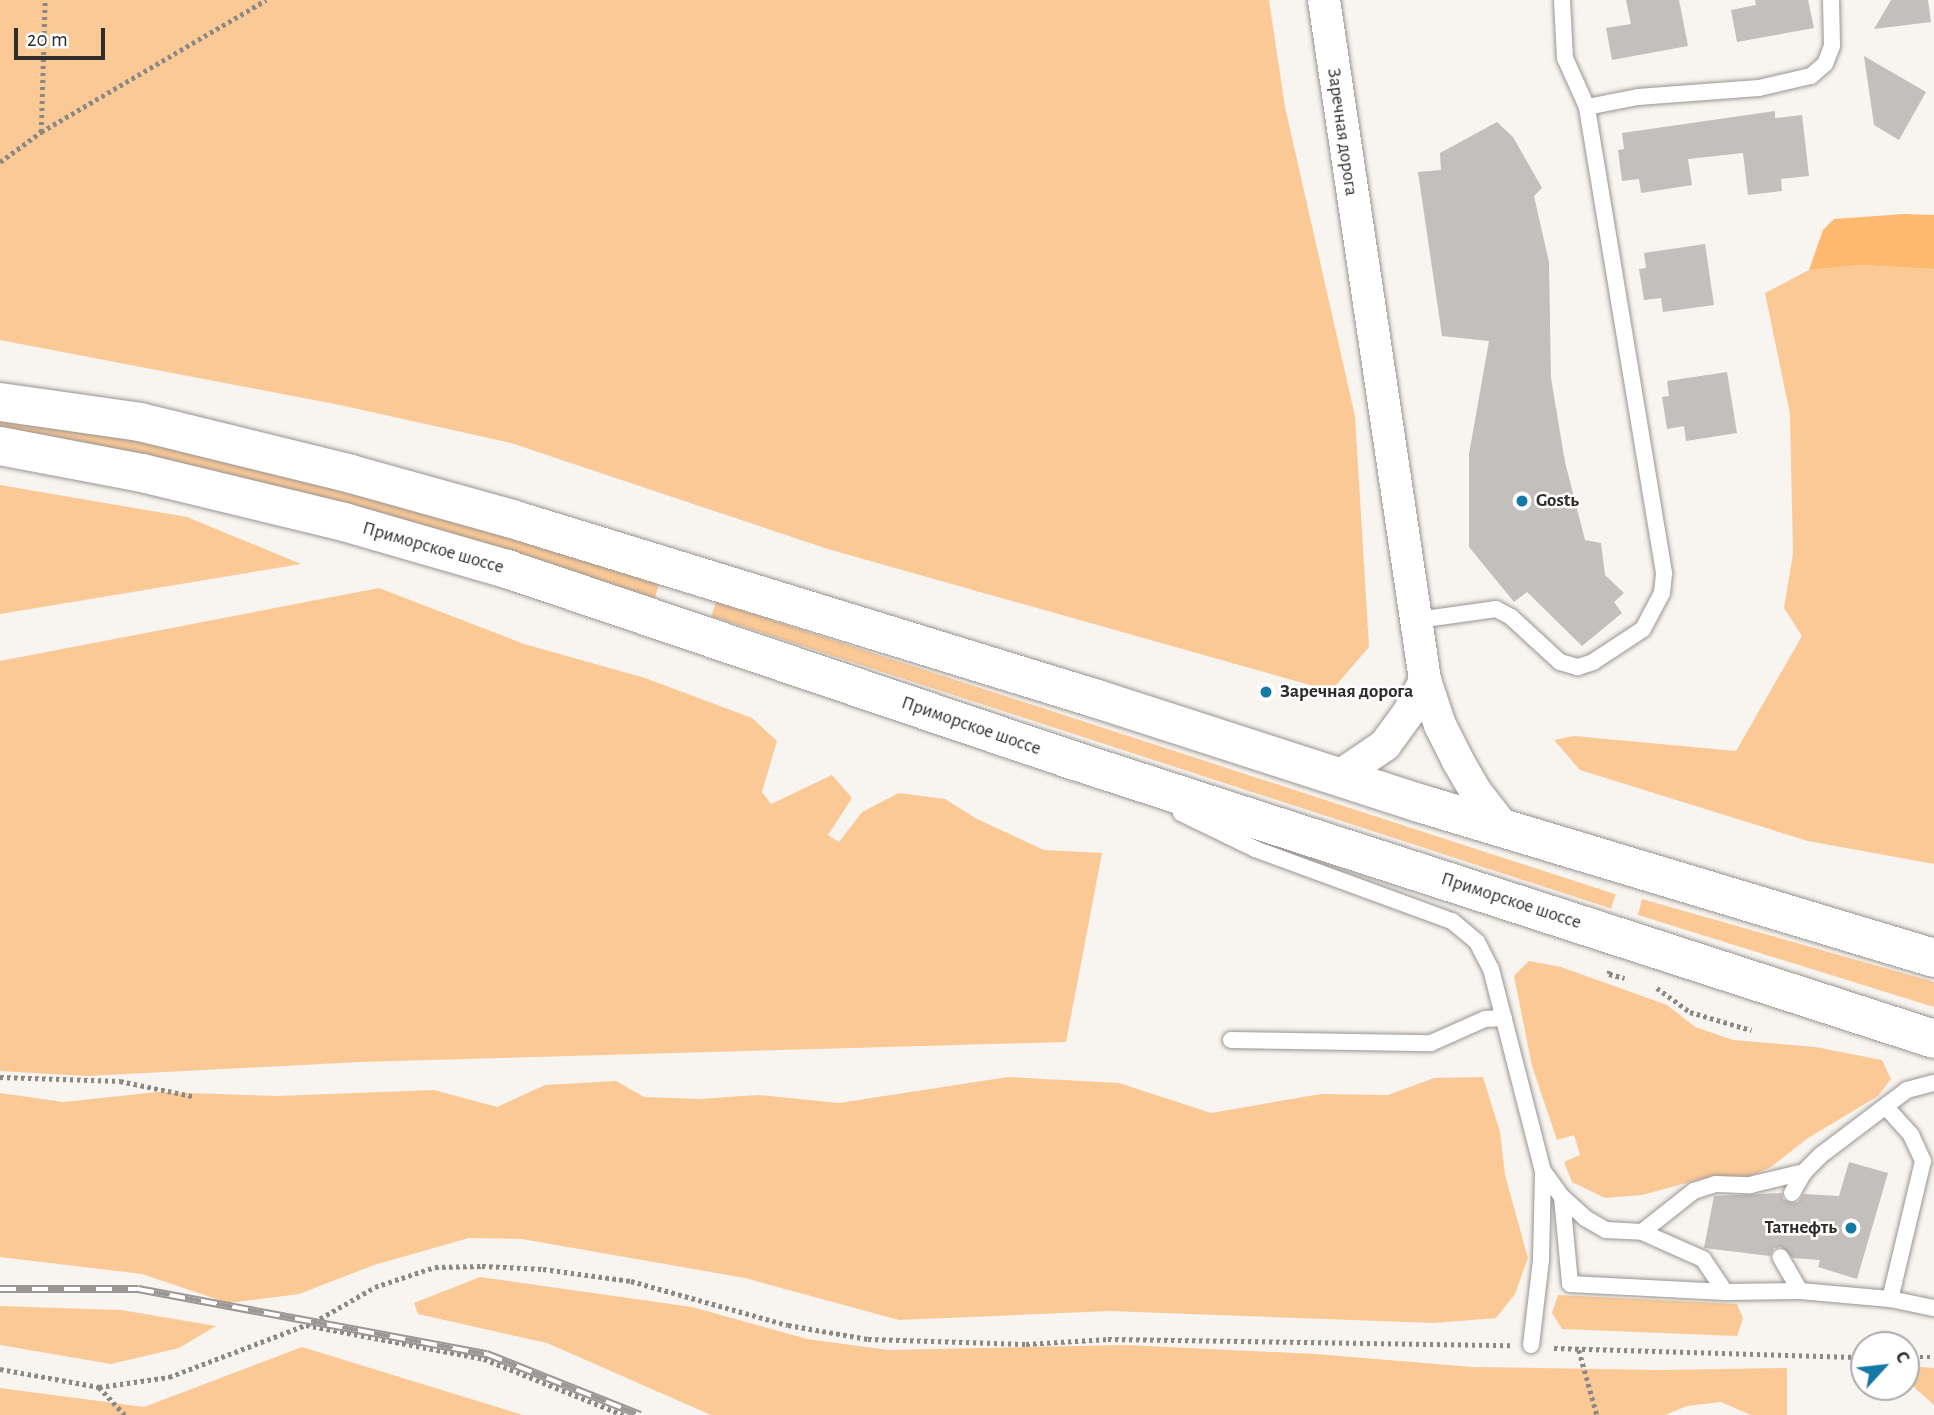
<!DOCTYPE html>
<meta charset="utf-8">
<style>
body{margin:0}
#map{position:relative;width:1934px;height:1415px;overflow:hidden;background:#f8f4f0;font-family:"Alegreya Sans",sans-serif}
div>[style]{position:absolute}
.green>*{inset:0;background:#fac996;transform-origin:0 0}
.water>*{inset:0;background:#fdb970}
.building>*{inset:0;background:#c3bfbc}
.path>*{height:4.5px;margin-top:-2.25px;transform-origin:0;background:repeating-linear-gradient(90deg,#8b8986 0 3.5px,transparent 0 7px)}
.roads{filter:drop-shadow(0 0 2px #999592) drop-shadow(0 0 2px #999592)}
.service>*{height:16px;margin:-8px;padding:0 8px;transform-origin:8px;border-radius:8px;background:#fff}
.minor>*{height:32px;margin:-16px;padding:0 16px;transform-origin:16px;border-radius:16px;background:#fff}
.trunk>*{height:38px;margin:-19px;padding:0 19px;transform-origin:19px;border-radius:19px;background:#fff}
.rail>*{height:8px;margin-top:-4px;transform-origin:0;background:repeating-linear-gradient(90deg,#fff 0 16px,#9a9794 0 32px);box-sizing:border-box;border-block:2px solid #9a9794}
.dots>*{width:19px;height:19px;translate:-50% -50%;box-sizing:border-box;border:4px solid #fff;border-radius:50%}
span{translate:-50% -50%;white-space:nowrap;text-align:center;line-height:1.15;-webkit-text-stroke:5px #fff;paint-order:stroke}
.street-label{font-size:19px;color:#2e2d2b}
.poi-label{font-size:19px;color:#2e2d2b;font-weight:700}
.left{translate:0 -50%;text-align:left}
.right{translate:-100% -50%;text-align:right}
.north{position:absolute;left:1850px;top:1331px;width:70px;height:70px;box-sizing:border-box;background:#fff;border:2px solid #ababaa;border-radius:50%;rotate:63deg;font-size:19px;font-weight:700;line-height:28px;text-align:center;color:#2e2d2b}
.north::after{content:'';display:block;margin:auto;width:24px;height:32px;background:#1579a5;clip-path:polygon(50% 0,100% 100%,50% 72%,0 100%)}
.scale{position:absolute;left:14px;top:28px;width:91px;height:32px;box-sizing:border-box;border:4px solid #2e2d2b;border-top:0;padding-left:9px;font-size:21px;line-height:24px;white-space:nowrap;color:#2e2d2b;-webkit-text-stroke:5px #fff;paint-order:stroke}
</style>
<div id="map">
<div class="green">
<div style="clip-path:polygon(0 0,1269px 0,1285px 107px,1355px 416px,1369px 647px,1331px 691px,828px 549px,511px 443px,340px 405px,0 340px)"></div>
<div style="clip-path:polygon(1860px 265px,1934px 269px,1934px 864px,1808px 841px,1580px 770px,1554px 740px,1574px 736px,1736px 751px,1802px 636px,1784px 608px,1793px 553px,1790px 414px,1765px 293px,1809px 270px)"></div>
<div style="clip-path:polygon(0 418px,141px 440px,349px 490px,659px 583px,655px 598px,508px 550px,0 431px)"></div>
<div style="clip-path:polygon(0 485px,187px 517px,301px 564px,0 614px)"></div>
<div style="clip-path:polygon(379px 588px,524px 644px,645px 678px,752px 718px,777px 741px,762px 792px,771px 804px,832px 775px,852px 798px,828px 835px,839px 842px,862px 812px,899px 793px,945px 799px,977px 819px,1044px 850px,1102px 853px,1066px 1042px,360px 1062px,87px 1076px,0 1071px,0 661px)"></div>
<div style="left:716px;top:602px;width:946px;height:15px;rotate:18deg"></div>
<div style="clip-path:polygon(1642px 899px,1934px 982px,1934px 1007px,1638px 915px)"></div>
<div style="clip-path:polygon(1529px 961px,1561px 967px,1667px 1005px,1695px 1027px,1733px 1040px,1815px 1047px,1882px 1060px,1891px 1079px,1878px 1096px,1808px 1138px,1771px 1167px,1746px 1178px,1705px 1178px,1642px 1195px,1605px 1198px,1572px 1182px,1564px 1162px,1580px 1155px,1574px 1135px,1557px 1140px,1532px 1066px,1514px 976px)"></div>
<div style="clip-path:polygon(1008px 1077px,1119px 1083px,1211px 1113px,1321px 1094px,1388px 1095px,1434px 1078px,1483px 1077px,1500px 1132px,1505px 1175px,1528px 1258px,1515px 1294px,1496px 1318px,1434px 1323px,1109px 1311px,899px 1320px,745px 1278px,522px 1239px,469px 1238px,374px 1265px,299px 1294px,228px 1303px,142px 1274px,0 1257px,0 1093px,63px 1102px,158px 1092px,277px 1096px,434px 1090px,497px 1107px,545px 1085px,616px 1081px,644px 1097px,699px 1099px,759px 1095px,839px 1103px)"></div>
<div style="clip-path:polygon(480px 1277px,692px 1307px,807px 1339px,888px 1350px,1126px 1345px,1315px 1354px,1473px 1367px,1662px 1370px,1787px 1368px,1787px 1415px,1751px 1415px,1721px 1402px,1687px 1406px,1665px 1415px,711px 1415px,547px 1343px,418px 1314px,414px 1303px)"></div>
<div style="clip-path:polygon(1558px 1295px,1737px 1304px,1743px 1318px,1737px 1336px,1562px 1329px,1552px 1313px)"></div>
<div style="clip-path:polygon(0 1306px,121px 1310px,216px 1326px,179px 1348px,111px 1364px,0 1345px)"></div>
<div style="clip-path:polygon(302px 1347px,523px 1415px,0 1415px,0 1388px,144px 1407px)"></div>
<div style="clip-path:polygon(1909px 1366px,1934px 1368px,1934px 1405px,1907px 1381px)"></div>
</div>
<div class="water">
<div style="clip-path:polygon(1904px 214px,1934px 215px,1934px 269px,1860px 265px,1809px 270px,1823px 230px,1834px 219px)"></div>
</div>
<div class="building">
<div style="clip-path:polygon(1626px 0,1679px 0,1688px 46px,1612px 60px,1606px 28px,1631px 24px)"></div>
<div style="clip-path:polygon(1755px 0,1808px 0,1814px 28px,1737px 42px,1731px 10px,1756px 5px)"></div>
<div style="clip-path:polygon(1891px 0,1928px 0,1931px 22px,1874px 29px)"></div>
<div style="clip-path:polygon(1864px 56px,1926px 92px,1899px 140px,1874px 125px)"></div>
<div style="clip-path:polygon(1775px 111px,1775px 118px,1802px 115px,1809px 176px,1781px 179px,1782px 191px,1748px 195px,1743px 153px,1688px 159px,1692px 185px,1641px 193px,1639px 179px,1622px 181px,1618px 150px,1624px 149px,1622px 133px)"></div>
<div style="clip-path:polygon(1497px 122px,1513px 137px,1542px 188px,1534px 196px,1549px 262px,1551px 378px,1565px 462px,1585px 540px,1601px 543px,1605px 575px,1624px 593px,1614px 602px,1622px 613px,1582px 646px,1527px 592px,1514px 602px,1469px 547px,1469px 454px,1489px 341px,1442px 336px,1418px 172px,1441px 170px,1440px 153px)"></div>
<div style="clip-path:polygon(1705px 244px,1714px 305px,1663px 312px,1661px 298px,1644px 300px,1639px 269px,1646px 268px,1644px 253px)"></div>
<div style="clip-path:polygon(1727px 372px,1737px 433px,1686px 441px,1684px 426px,1667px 429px,1662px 397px,1669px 396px,1667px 381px)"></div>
<div style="clip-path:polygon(1849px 1162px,1888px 1173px,1857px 1279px,1818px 1267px,1820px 1260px,1793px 1258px,1781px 1247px,1774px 1248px,1770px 1256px,1704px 1248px,1714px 1196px,1782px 1193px,1783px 1199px,1791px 1203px,1798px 1202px,1804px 1194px,1839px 1196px)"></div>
</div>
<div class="path">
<div style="left:41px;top:132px;width:132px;rotate:-88.3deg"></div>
<div style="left:0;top:162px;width:51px;rotate:-36.2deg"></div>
<div style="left:41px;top:132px;width:261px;rotate:-30.4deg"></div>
<div style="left:1610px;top:971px;width:3px;rotate:108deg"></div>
<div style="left:1609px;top:974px;width:16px;rotate:14deg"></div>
<div style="left:1657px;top:988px;width:41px;rotate:36deg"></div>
<div style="left:1690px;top:1012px;width:64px;rotate:16.4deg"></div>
<div style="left:0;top:1077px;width:120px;rotate:1.9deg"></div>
<div style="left:120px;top:1081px;width:74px;rotate:11.8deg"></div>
<div style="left:306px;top:1325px;width:181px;rotate:10.8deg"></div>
<div style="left:484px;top:1359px;width:150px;rotate:21.9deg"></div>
<div style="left:1554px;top:1348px;width:310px;rotate:1.7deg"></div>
<div style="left:1579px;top:1350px;width:67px;rotate:74.5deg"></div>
<div style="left:1906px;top:1357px;width:28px"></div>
<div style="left:0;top:1369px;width:101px;rotate:10.3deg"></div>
<div style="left:99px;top:1387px;width:71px;rotate:-8.1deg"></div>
<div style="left:169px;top:1377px;width:155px;rotate:-20.8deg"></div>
<div style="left:314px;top:1322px;width:70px;rotate:-29.8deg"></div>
<div style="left:375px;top:1287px;width:63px;rotate:-18.4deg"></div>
<div style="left:435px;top:1267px;width:47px;rotate:-1.2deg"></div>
<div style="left:482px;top:1266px;width:61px;rotate:2.8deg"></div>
<div style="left:543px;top:1269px;width:89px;rotate:7.8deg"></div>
<div style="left:631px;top:1281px;width:163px;rotate:15.7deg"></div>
<div style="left:788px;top:1325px;width:81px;rotate:9.9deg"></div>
<div style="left:868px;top:1339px;width:158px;rotate:1.8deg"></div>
<div style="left:1026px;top:1344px;width:82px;rotate:-3.5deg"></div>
<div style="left:1108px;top:1339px;width:402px;rotate:0.9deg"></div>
<div style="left:99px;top:1387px;width:38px;rotate:47deg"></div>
</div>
<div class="roads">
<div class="service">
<div style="left:1587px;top:107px;width:52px;rotate:-11.1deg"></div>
<div style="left:1638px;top:97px;width:121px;rotate:-4.3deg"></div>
<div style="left:1759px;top:88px;width:53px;rotate:-13deg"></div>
<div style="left:1811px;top:76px;width:18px;rotate:-41deg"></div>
<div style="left:1825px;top:64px;width:19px;rotate:-69deg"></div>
<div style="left:1832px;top:46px;width:46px;rotate:-91.2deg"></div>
<div style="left:1418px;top:620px;width:79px;rotate:-8deg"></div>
<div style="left:1496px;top:609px;width:17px;rotate:28deg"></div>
<div style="left:1511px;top:617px;width:67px;rotate:42.6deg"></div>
<div style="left:1560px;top:662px;width:19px;rotate:16deg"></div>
<div style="left:1578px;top:667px;width:16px;rotate:-18deg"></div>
<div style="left:1593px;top:662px;width:60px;rotate:-33.4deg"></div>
<div style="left:1643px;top:629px;width:41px;rotate:-62.2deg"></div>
<div style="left:1662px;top:593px;width:20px;rotate:-84deg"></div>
<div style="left:1664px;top:573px;width:472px;rotate:-99.4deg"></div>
<div style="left:1587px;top:107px;width:54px;rotate:-114.2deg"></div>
<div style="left:1565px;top:58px;width:58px;rotate:-93deg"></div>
<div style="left:1181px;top:813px;width:82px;rotate:25.9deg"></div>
<div style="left:1255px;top:849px;width:210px;rotate:20.1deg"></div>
<div style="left:1452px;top:921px;width:33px;rotate:40deg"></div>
<div style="left:1477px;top:942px;width:30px;rotate:63deg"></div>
<div style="left:1491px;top:969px;width:209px;rotate:75.6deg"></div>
<div style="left:1543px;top:1171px;width:32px;rotate:54deg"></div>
<div style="left:1562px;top:1197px;width:31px;rotate:42deg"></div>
<div style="left:1585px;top:1218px;width:24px;rotate:30deg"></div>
<div style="left:1606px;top:1230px;width:36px;rotate:3deg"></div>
<div style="left:1642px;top:1232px;width:67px;rotate:23.9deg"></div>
<div style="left:1703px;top:1259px;width:40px;rotate:56deg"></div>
<div style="left:1725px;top:1292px;width:75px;rotate:-0.8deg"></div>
<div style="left:1800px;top:1291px;width:39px;rotate:-120deg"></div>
<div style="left:1231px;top:1040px;width:200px;rotate:0.9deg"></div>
<div style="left:1431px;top:1043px;width:59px;rotate:-24deg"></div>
<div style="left:1485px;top:1019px;width:19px;rotate:-3deg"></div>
<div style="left:1886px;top:1107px;width:38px;rotate:48deg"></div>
<div style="left:1911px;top:1135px;width:29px;rotate:65deg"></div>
<div style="left:1923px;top:1161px;width:142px;rotate:103.4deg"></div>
<div style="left:1792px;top:1193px;width:24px;rotate:-60deg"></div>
<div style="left:1804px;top:1172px;width:24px;rotate:-45deg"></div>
<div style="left:1821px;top:1155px;width:108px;rotate:-37.1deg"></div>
<div style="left:1907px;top:1090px;width:28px;rotate:-15deg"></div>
<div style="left:1562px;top:1197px;width:87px;rotate:84.7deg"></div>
<div style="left:1570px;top:1284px;width:155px;rotate:3deg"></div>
<div style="left:1642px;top:1232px;width:66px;rotate:-38.3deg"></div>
<div style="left:1694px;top:1191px;width:23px;rotate:-18deg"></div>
<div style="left:1716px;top:1184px;width:34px;rotate:2deg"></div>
<div style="left:1750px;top:1185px;width:56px;rotate:-13.5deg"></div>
<div style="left:1800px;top:1291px;width:90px;rotate:5.1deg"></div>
<div style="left:1890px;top:1299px;width:45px;rotate:11.6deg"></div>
<div style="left:1531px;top:1345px;width:86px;rotate:-83.3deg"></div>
<div style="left:1541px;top:1260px;width:89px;rotate:-88.7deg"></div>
</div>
<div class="minor">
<div style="left:1324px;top:0;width:687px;rotate:81.55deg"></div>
<div style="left:1425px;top:680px;width:47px;rotate:71.6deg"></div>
<div style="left:1440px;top:725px;width:40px;rotate:63.4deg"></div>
<div style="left:1458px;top:761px;width:36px;rotate:60deg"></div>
<div style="left:1476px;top:792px;width:46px;rotate:52.1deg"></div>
<div style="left:1338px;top:777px;width:57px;rotate:-34.2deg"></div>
<div style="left:1385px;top:745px;width:41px;rotate:-54deg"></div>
<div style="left:1409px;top:712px;width:36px;rotate:-63deg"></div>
</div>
<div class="trunk">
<div style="left:0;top:402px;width:141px;rotate:8.1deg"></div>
<div style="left:140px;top:422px;width:217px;rotate:13.8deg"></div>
<div style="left:351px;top:474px;width:167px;rotate:15.6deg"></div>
<div style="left:512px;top:519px;width:609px;rotate:17.1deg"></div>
<div style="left:1094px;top:698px;width:342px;rotate:17.9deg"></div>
<div style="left:1419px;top:803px;width:538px;rotate:16.75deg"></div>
<div style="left:0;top:446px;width:145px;rotate:10.8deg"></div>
<div style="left:142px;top:473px;width:208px;rotate:13.6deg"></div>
<div style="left:344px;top:522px;width:170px;rotate:16.1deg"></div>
<div style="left:507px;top:569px;width:600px;rotate:18.68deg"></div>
<div style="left:1075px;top:761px;width:903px;rotate:17.93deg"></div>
</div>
</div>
<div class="rail">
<div style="left:0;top:1289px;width:138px"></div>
<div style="left:138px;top:1289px;width:355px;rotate:10.6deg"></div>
<div style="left:487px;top:1354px;width:165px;rotate:21.7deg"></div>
</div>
<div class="dots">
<div style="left:1522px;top:501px;background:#1579a5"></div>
<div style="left:1266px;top:692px;background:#1579a5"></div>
<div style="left:1851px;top:1228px;background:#1579a5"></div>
</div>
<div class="street-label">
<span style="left:1342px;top:132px;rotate:82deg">Заречная дорога</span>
<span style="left:433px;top:548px;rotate:16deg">Приморское шоссе</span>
<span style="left:971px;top:726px;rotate:19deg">Приморское шоссе</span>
<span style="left:1511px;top:901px;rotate:18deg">Приморское шоссе</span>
</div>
<div class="poi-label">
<span class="left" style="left:1536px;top:501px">Gostь</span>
<span class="left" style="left:1280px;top:692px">Заречная дорога</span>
<span class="right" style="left:1837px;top:1228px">Татнефть</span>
</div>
<div class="north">С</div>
<div class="scale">20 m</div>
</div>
